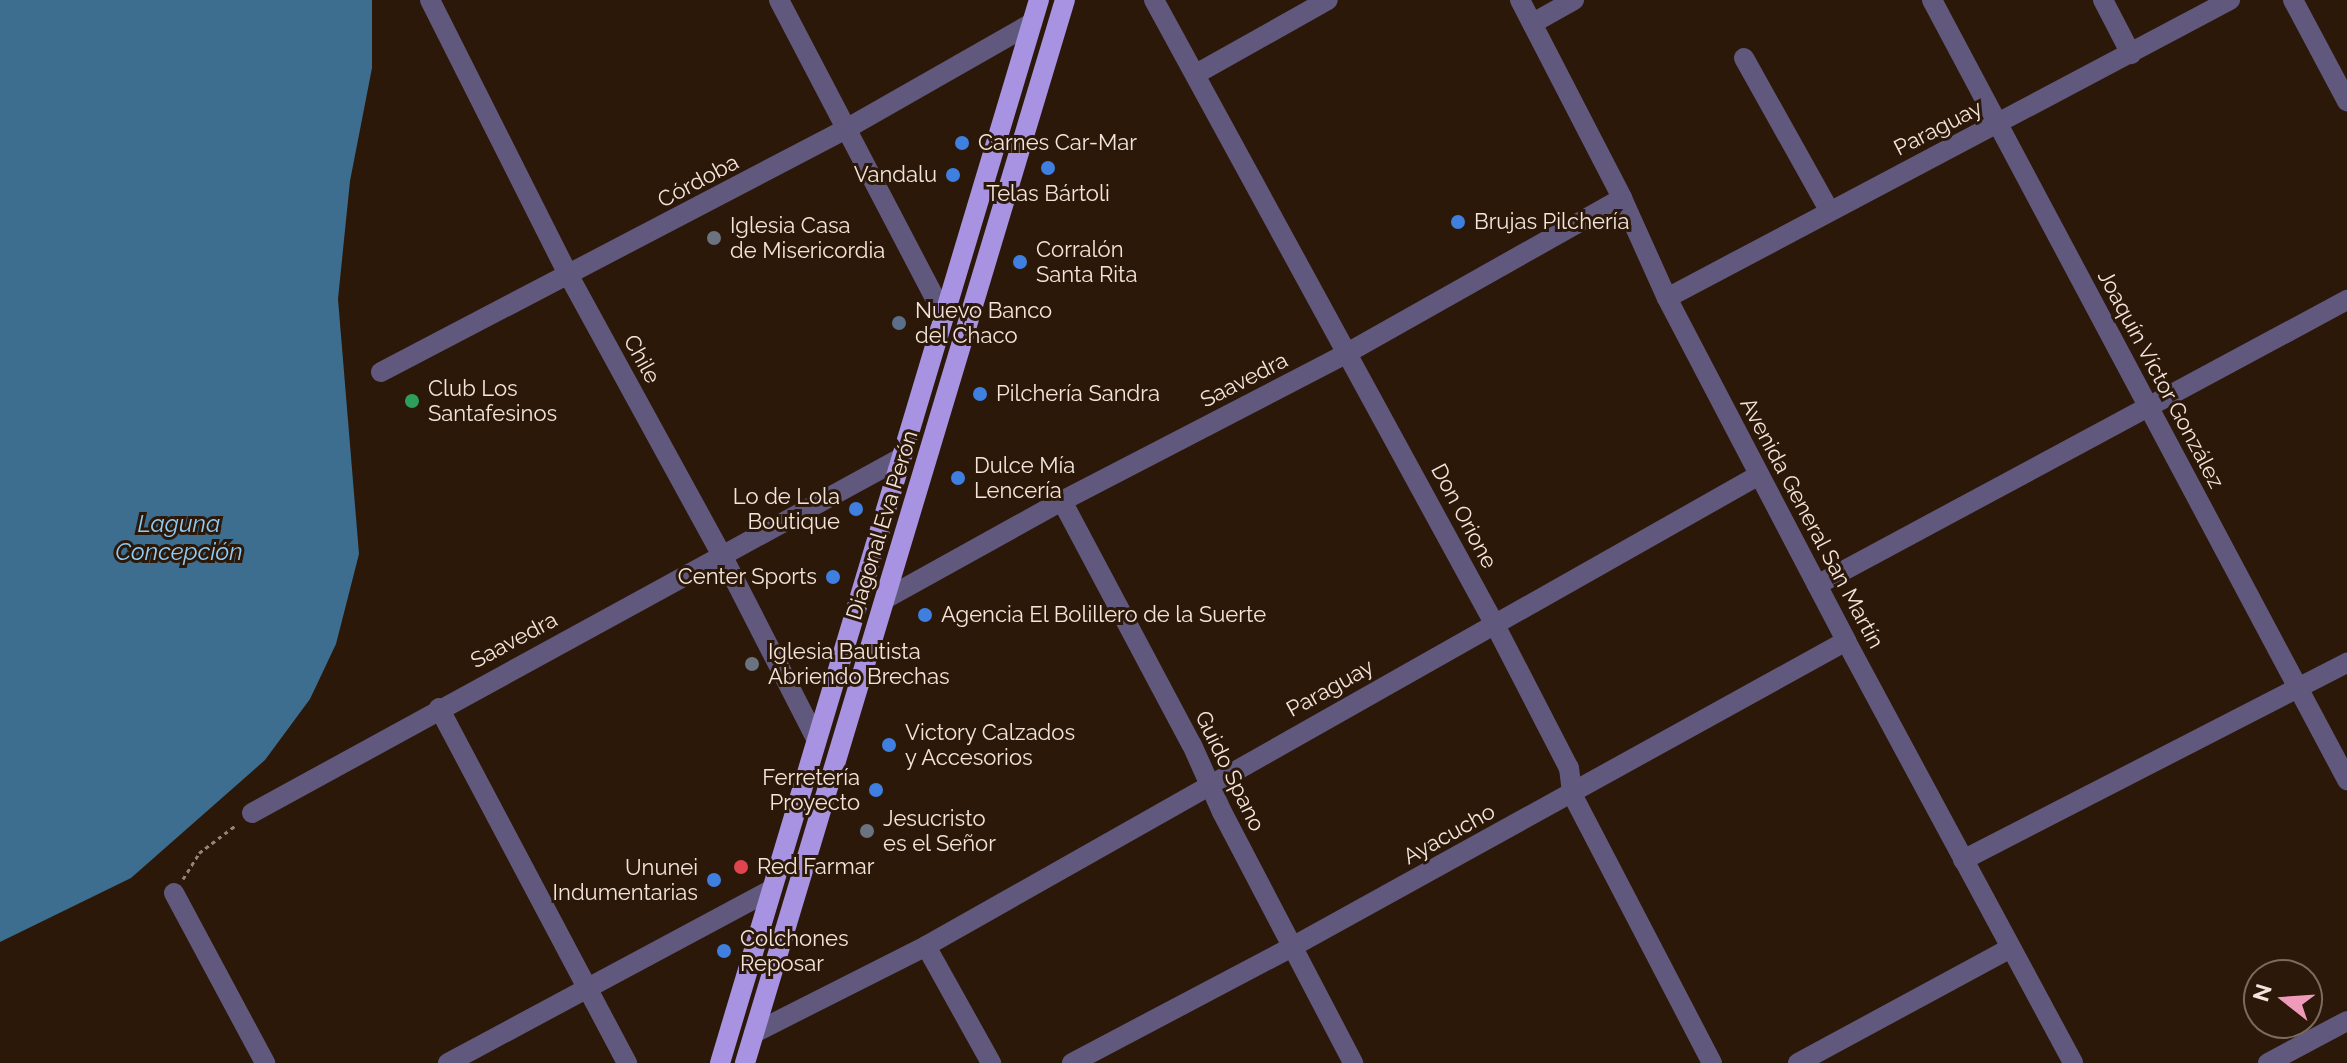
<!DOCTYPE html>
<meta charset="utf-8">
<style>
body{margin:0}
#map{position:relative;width:2347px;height:1063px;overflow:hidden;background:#2b1809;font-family:Raleway,sans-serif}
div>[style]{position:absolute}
.water>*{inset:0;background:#3d6e8f}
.path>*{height:3px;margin-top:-1.5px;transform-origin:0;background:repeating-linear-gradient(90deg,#948477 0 4px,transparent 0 8px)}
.minor>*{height:20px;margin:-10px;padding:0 10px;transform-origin:10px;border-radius:10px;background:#61587e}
.major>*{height:20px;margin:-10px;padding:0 10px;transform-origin:10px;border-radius:10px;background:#a793e1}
.dots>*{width:22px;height:22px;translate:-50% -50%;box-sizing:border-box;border:4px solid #2b1809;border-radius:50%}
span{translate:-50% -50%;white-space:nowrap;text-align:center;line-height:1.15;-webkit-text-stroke:6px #2b1809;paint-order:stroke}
.street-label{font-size:22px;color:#f3e5db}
.poi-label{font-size:22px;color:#f3e5db}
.left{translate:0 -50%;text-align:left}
.right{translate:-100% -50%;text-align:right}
.water-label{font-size:24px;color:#91ccf5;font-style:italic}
.north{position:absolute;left:2243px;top:959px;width:80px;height:80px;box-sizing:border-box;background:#2b1809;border:2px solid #7b6a5d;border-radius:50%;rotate:287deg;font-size:22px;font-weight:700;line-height:32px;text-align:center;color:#f3e5db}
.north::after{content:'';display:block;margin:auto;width:28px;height:36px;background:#ef9ab8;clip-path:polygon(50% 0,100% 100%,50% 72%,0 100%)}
</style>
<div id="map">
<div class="water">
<div style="clip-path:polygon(0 0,372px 0,372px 68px,350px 181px,338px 299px,359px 554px,336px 644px,310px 699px,265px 760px,131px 878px,0 942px)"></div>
</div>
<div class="path">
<div style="left:183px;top:879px;width:31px;rotate:-58deg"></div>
<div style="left:199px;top:853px;width:46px;rotate:-37.1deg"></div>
</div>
<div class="minor">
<div style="left:430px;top:0;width:309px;rotate:63.3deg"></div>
<div style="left:569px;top:276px;width:318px;rotate:61.3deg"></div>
<div style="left:722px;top:555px;width:207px;rotate:62.9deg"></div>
<div style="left:779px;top:0;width:354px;rotate:62.4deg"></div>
<div style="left:1154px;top:0;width:710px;rotate:61.38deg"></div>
<div style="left:1494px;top:623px;width:163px;rotate:62.7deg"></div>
<div style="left:1569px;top:768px;width:26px;rotate:83deg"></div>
<div style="left:1572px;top:794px;width:303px;rotate:62.5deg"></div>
<div style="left:1520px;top:0;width:223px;rotate:62.7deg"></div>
<div style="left:1622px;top:198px;width:110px;rotate:65.8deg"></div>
<div style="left:1667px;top:298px;width:387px;rotate:62.4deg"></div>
<div style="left:1846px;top:641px;width:479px;rotate:61.7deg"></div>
<div style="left:1932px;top:0;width:884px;rotate:61.98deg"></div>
<div style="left:2103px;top:0;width:61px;rotate:62.6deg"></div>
<div style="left:2293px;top:0;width:115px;rotate:61.9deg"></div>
<div style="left:1533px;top:23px;width:47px;rotate:-29.3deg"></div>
<div style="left:1744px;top:58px;width:174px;rotate:60.8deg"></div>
<div style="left:1196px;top:74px;width:151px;rotate:-29.3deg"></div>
<div style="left:1667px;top:298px;width:637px;rotate:-27.89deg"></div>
<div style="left:381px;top:372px;width:525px;rotate:-27.59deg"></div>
<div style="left:846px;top:129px;width:214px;rotate:-29.7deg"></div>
<div style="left:1062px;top:501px;width:276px;rotate:62deg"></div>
<div style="left:1192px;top:745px;width:73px;rotate:65.9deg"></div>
<div style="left:1222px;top:812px;width:283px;rotate:62.4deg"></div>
<div style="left:1817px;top:585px;width:602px;rotate:-28.27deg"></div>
<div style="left:885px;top:599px;width:202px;rotate:-29deg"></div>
<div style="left:1062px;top:501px;width:323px;rotate:-27.4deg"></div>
<div style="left:1349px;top:352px;width:313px;rotate:-29.4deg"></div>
<div style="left:439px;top:708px;width:402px;rotate:62.1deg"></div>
<div style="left:252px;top:813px;width:740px;rotate:-28.68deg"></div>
<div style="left:1963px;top:860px;width:432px;rotate:-27.2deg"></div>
<div style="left:174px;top:893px;width:193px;rotate:61.8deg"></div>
<div style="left:926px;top:946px;width:134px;rotate:60.9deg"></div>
<div style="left:754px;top:1033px;width:193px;rotate:-26.8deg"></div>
<div style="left:926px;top:946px;width:957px;rotate:-29.48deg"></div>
<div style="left:448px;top:1063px;width:366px;rotate:-28.2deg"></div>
<div style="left:1072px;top:1063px;width:249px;rotate:-27.8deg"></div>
<div style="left:1292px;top:947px;width:633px;rotate:-28.91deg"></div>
<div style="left:1798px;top:1063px;width:242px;rotate:-28.4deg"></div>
<div style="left:2268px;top:1063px;width:89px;rotate:-28deg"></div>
</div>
<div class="major">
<div style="left:720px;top:1063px;width:1110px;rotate:-73.3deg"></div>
<div style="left:745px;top:1063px;width:1110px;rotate:-73.25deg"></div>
</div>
<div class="dots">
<div style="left:962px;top:143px;background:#3f7fe0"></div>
<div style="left:1048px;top:168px;background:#3f7fe0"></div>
<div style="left:953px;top:175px;background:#3f7fe0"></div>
<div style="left:1458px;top:222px;background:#3f7fe0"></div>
<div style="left:714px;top:238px;background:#6b7280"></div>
<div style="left:1020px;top:262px;background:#3f7fe0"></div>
<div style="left:899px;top:323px;background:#5c6f8a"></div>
<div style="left:980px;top:394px;background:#3f7fe0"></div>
<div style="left:412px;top:401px;background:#2e9e5b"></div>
<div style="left:958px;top:478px;background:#3f7fe0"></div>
<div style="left:856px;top:509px;background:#3f7fe0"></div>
<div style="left:833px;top:577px;background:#3f7fe0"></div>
<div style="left:925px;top:615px;background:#3f7fe0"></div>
<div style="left:752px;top:664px;background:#6b7280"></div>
<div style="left:889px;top:745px;background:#3f7fe0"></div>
<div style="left:876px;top:790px;background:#3f7fe0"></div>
<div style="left:867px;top:831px;background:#6b7280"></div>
<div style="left:741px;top:867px;background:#e0444e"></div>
<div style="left:714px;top:880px;background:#3f7fe0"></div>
<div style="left:724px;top:951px;background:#3f7fe0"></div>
</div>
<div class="street-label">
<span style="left:1938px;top:128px;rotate:-27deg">Paraguay</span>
<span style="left:698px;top:181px;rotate:-28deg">Córdoba</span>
<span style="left:642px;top:359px;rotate:61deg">Chile</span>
<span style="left:2161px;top:379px;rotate:62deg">Joaquín Víctor González</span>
<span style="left:1244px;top:380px;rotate:-27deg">Saavedra</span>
<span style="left:1464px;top:516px;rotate:62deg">Don Orione</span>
<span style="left:1812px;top:523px;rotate:62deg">Avenida General San Martín</span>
<span style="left:882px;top:525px;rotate:-73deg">Diagonal Eva Perón</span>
<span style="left:514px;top:640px;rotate:-28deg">Saavedra</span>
<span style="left:1330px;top:688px;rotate:-29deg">Paraguay</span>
<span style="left:1230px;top:771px;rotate:64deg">Guido Spano</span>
<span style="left:1449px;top:834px;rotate:-29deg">Ayacucho</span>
</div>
<div class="poi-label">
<span class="left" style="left:978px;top:143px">Carnes Car-Mar</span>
<span class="right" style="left:937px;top:175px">Vandalu</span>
<span style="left:1048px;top:194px">Telas Bártoli</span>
<span class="left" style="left:1474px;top:222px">Brujas Pilchería</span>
<span class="left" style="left:730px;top:238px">Iglesia Casa<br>de Misericordia</span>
<span class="left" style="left:1036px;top:262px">Corralón<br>Santa Rita</span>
<span class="left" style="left:915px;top:323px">Nuevo Banco<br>del Chaco</span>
<span class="left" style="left:428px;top:401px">Club Los<br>Santafesinos</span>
<span class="left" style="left:996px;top:394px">Pilchería Sandra</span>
<span class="left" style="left:974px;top:478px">Dulce Mía<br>Lencería</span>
<span class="right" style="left:840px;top:509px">Lo de Lola<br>Boutique</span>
<span class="right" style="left:817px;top:577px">Center Sports</span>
<span class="left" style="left:941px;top:615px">Agencia El Bolillero de la Suerte</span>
<span class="left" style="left:768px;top:664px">Iglesia Bautista<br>Abriendo Brechas</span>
<span class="left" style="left:905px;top:745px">Victory Calzados<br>y Accesorios</span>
<span class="right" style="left:860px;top:790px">Ferretería<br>Proyecto</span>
<span class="left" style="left:883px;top:831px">Jesucristo<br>es el Señor</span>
<span class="right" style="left:698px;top:880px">Ununei<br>Indumentarias</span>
<span class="left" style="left:757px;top:867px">Red Farmar</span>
<span class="left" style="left:740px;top:951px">Colchones<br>Reposar</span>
</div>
<div class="water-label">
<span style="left:179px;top:538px">Laguna<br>Concepción</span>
</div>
<div class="north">N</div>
</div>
